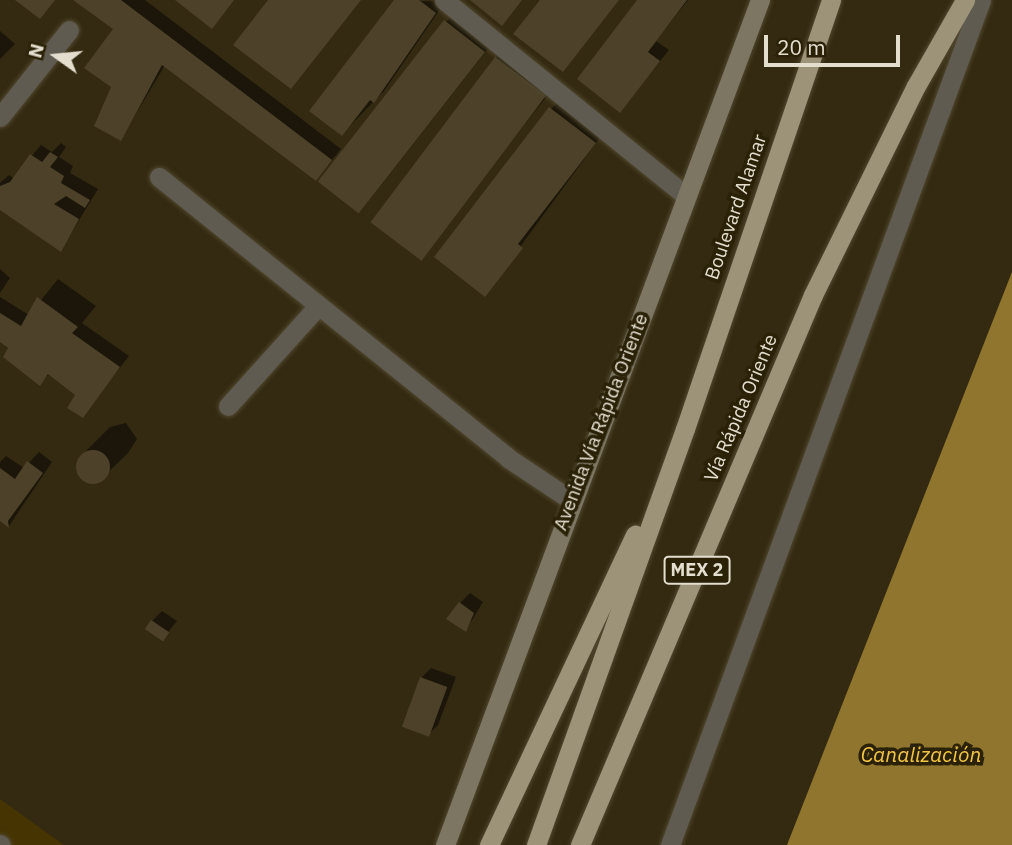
<!DOCTYPE html>
<meta charset="utf-8">
<style>
body{margin:0}
#map{position:relative;width:1012px;height:845px;overflow:hidden;background:#342a11;font-family:"IBM Plex Sans",sans-serif}
div>[style]{position:absolute}
.green>*{inset:0;background:#463503}
.water>*{inset:0;background:#8f752e}
.shadow>*{inset:0;background:#0007;transform-origin:0 0}
.building>*{inset:0;background:#4d4229;transform-origin:0 0}
.round{border-radius:50%}
.roads{filter:drop-shadow(0 0 2px #50472f) drop-shadow(0 0 2px #50472f)}
.service>*{height:19px;margin:-9.5px;padding:0 9.5px;transform-origin:9.5px;border-radius:9.5px;background:#605b50}
.minor>*{height:19px;margin:-9.5px;padding:0 9.5px;transform-origin:9.5px;border-radius:9.5px;background:#605b50}
.secondary>*{height:19px;margin:-9.5px;padding:0 9.5px;transform-origin:9.5px;border-radius:9.5px;background:#7d7663}
.trunk>*{height:19px;margin:-9.5px;padding:0 9.5px;transform-origin:9.5px;border-radius:9.5px;background:#9d9379}
span{translate:-50% -50%;white-space:nowrap;text-align:center;line-height:1.15;-webkit-text-stroke:7px #2a2107;paint-order:stroke}
.shield-label span{padding:2px 5px;background:#2a2107;border:2px solid;border-radius:5px;-webkit-text-stroke-width:0}
.shield-label{font-size:18px;color:#e4decf;font-weight:700}
.street-label{font-size:19px;color:#e4decf}
.water-label{font-size:21px;color:#f3c546;font-style:italic}
.north{position:absolute;left:21px;top:21px;width:70px;height:70px;-webkit-text-stroke:5px #2a2107;paint-order:stroke;rotate:285deg;font-size:19px;font-weight:700;line-height:28px;text-align:center;color:#e4decf}
.north::after{content:'';display:block;margin:auto;width:24px;height:32px;background:#e4decf;clip-path:polygon(50% 0,100% 100%,50% 72%,0 100%)}
.scale{position:absolute;left:764px;top:35px;width:136px;height:32px;box-sizing:border-box;border:4px solid #e4decf;border-top:0;padding-left:9px;font-size:21px;line-height:24px;white-space:nowrap;color:#e4decf;-webkit-text-stroke:5px #2a2107;paint-order:stroke}
</style>
<div id="map">
<div class="green">
<div style="clip-path:polygon(0 799px,64px 845px,0 845px)"></div>
</div>
<div class="water">
<div style="clip-path:polygon(1012px 272px,1012px 845px,787px 845px)"></div>
</div>
<div class="shadow">
<div style="clip-path:polygon(78px 0,145px 0,341px 149px,316px 179px,165px 65px,121px 139px,113px 86px,116px 29px)"></div>
<div style="clip-path:polygon(396px 0,445px 2px,384px 91px,342px 134px)"></div>
<div style="clip-path:polygon(639px 0,688px 0,656px 41px,669px 50px,620px 111px)"></div>
<div style="left:455px;top:11px;width:49px;height:218px;rotate:38deg"></div>
<div style="clip-path:polygon(0 31px,15px 44px,0 59px)"></div>
<div style="clip-path:polygon(506px 48px,555px 86px,419px 257px,496px 58px)"></div>
<div style="clip-path:polygon(561px 99px,604px 132px,485px 295px,551px 109px)"></div>
<div style="clip-path:polygon(61px 143px,66px 147px,59px 157px,73px 166px,70px 173px,98px 189px,61px 250px,0 208px,0 183px,9px 175px,13px 178px,41px 145px,52px 152px)"></div>
<div style="clip-path:polygon(0 269px,10px 278px,0 293px)"></div>
<div style="clip-path:polygon(58px 279px,96px 306px,82px 323px,129px 356px,83px 415px,77px 394px,50px 373px,40px 384px,0 340px,0 297px,29px 315px)"></div>
<div style="clip-path:polygon(126px 423px,137px 439px,128px 453px,99px 481px,80px 476px,77px 466px,82px 455px,110px 427px)"></div>
<div style="clip-path:polygon(39px 452px,52px 462px,9px 526px,0 519px,0 462px,6px 456px,24px 468px)"></div>
<div style="clip-path:polygon(470px 593px,483px 602px,466px 630px,460px 603px)"></div>
<div style="clip-path:polygon(162px 611px,177px 621px,162px 640px,152px 621px)"></div>
<div style="clip-path:polygon(431px 668px,456px 677px,438px 725px,428px 735px,421px 678px)"></div>
</div>
<div class="building">
<div style="clip-path:polygon(15px 0,55px 0,40px 19px)"></div>
<div style="clip-path:polygon(73px 0,121px 0,332px 160px,316px 181px,162px 65px,121px 141px,94px 126px,111px 87px,84px 68px,113px 29px)"></div>
<div style="clip-path:polygon(175px 0,234px 0,212px 29px)"></div>
<div style="clip-path:polygon(268px 0,361px 0,291px 89px,233px 45px)"></div>
<div style="clip-path:polygon(394px 0,419px 0,436px 13px,374px 103px,370px 100px,342px 136px,309px 111px)"></div>
<div style="clip-path:polygon(470px 0,522px 0,502px 26px)"></div>
<div style="clip-path:polygon(540px 0,619px 0,563px 72px,513px 34px)"></div>
<div style="clip-path:polygon(637px 0,687px 0,648px 52px,660px 61px,620px 113px,577px 79px)"></div>
<div style="left:444px;top:20px;width:52px;height:205px;rotate:38deg"></div>
<div style="left:495px;top:57px;width:64px;height:207px;rotate:37deg"></div>
<div style="clip-path:polygon(549px 107px,596px 143px,518px 244px,523px 248px,485px 297px,434px 257px)"></div>
<div style="clip-path:polygon(50px 152px,58px 157px,50px 167px,64px 176px,61px 183px,90px 200px,85px 208px,66px 196px,54px 204px,79px 219px,61px 252px,0 210px,0 186px,10px 182px,30px 154px,42px 162px)"></div>
<div style="clip-path:polygon(37px 297px,78px 327px,72px 333px,120px 367px,83px 418px,67px 408px,75px 395px,48px 374px,40px 386px,3px 357px,8px 348px,0 342px,0 313px,21px 326px)"></div>
<div class="round" style="left:76px;top:450px;width:34px;height:34px"></div>
<div style="clip-path:polygon(27px 461px,43px 473px,8px 521px,9px 528px,0 521px,0 468px,15px 479px)"></div>
<div style="clip-path:polygon(459px 602px,474px 613px,466px 632px,446px 619px)"></div>
<div style="left:151px;top:620px;width:22px;height:11px;rotate:34deg"></div>
<div style="left:420px;top:677px;width:29px;height:53px;rotate:20deg"></div>
</div>
<div class="roads">
<div class="service">
<div style="left:444px;top:0;width:311px;rotate:39deg"></div>
<div style="left:159px;top:177px;width:448px;rotate:38.8deg"></div>
<div style="left:508px;top:458px;width:76px;rotate:33.7deg"></div>
<div style="left:228px;top:406px;width:135px;rotate:-48deg"></div>
<div style="left:0;top:844px;width:1px;rotate:45deg"></div>
<div style="left:670px;top:845px;width:900px;rotate:-69.79deg"></div>
</div>
<div class="minor">
<div style="left:0;top:117px;width:111px;rotate:-51.6deg"></div>
</div>
<div class="secondary">
<div style="left:445px;top:845px;width:902px;rotate:-69.56deg"></div>
</div>
<div class="trunk">
<div style="left:489px;top:845px;width:343px;rotate:-64.8deg"></div>
<div style="left:536px;top:845px;width:442px;rotate:-70.3deg"></div>
<div style="left:685px;top:429px;width:453px;rotate:-71.2deg"></div>
<div style="left:580px;top:845px;width:597px;rotate:-67.04deg"></div>
<div style="left:813px;top:295px;width:233px;rotate:-63.8deg"></div>
<div style="left:916px;top:86px;width:99px;rotate:-60.3deg"></div>
</div>
</div>
<div class="shield-label">
<span style="left:697px;top:570px">MEX 2</span>
</div>
<div class="street-label">
<span style="left:736px;top:207px;rotate:-71deg">Boulevard Alamar</span>
<span style="left:741px;top:408px;rotate:-67deg">Vía Rápida Oriente</span>
<span style="left:601px;top:422px;rotate:-69deg">Avenida Vía Rápida Oriente</span>
</div>
<div class="water-label">
<span style="left:921px;top:754px">Canalización</span>
</div>
<div class="north">N</div>
<div class="scale">20 m</div>
</div>
